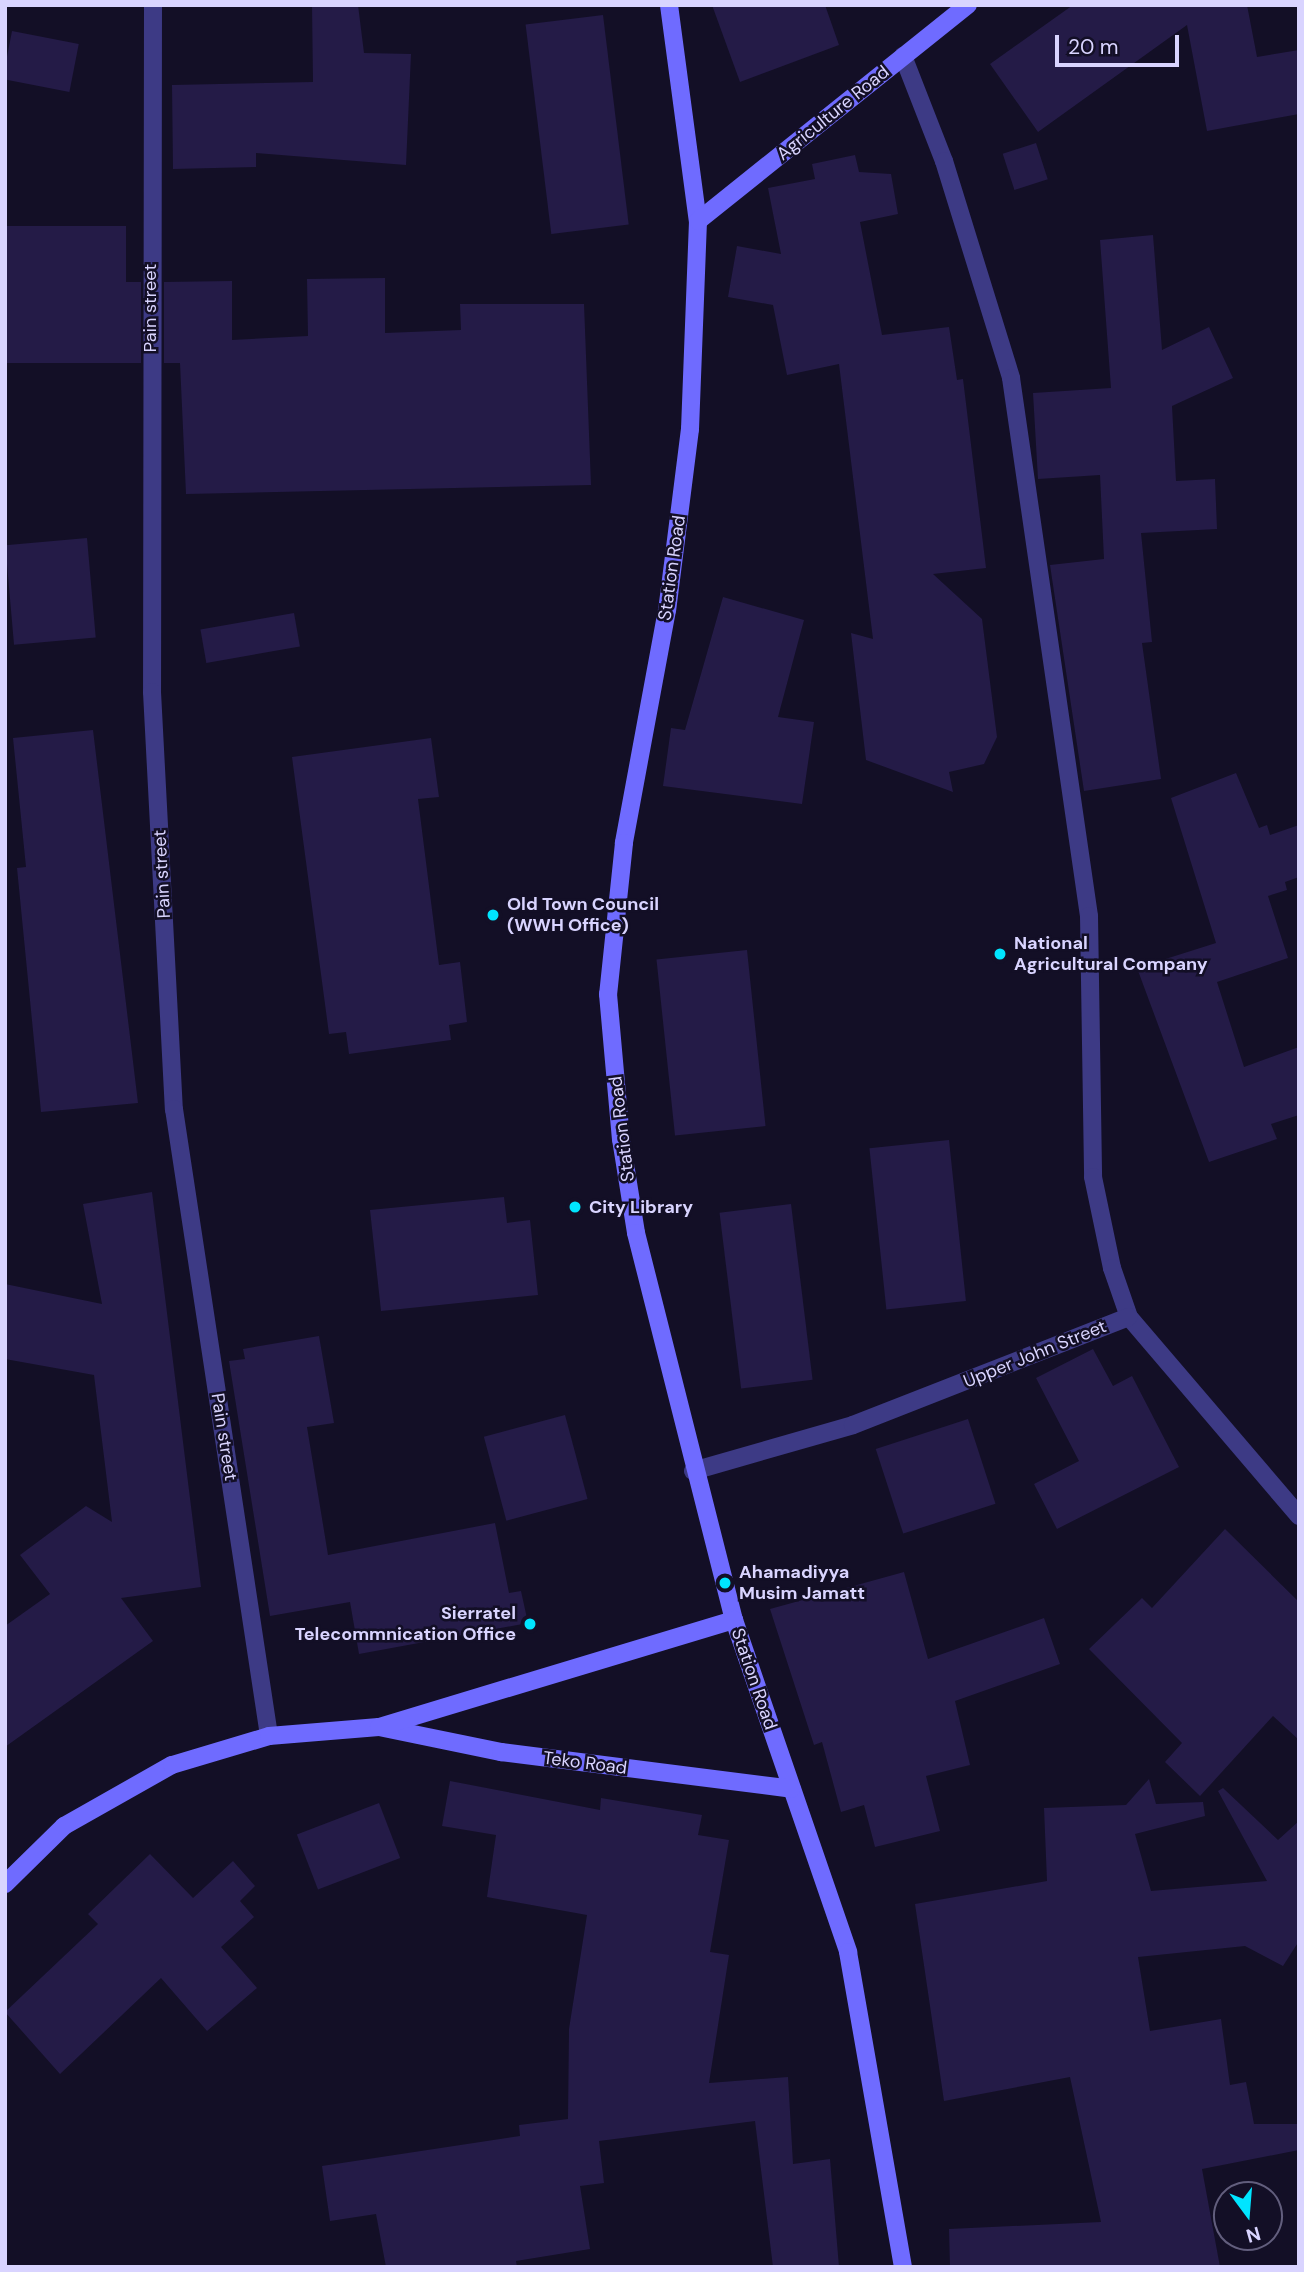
<!DOCTYPE html>
<style>
body{margin:0}
#map{position:relative;width:1304px;height:2272px;overflow:hidden;background:#130f26;font-family:"DM Sans",sans-serif}
div>[style]{position:absolute}
.building>*{inset:0;background:#241b47;transform-origin:0 0}
.street>*{height:18px;margin:-9px;padding:0 9px;transform-origin:9px;border-radius:9px;background:#3d3a85}
.secondary>*{height:18px;margin:-9px;padding:0 9px;transform-origin:9px;border-radius:9px;background:#6f6bff}
.dots>*{width:19px;height:19px;translate:-50% -50%;box-sizing:border-box;border:4px solid #130f26;border-radius:50%}
span{translate:-50% -50%;white-space:nowrap;text-align:center;line-height:1.15;-webkit-text-stroke:5px #130f26;paint-order:stroke}
.street-label{font-size:18px;color:#d9d4ff}
.poi-label{font-size:18px;color:#d9d4ff;font-weight:700}
.left{translate:0 -50%;text-align:left}
.right{translate:-100% -50%;text-align:right}
.frame{position:absolute;inset:0;border:7px solid #d9d4ff;pointer-events:none}
.north{position:absolute;left:1213px;top:2181px;width:70px;height:70px;box-sizing:border-box;background:#130f26;border:2px solid #625e7d;border-radius:50%;rotate:164deg;font-size:19px;font-weight:700;line-height:28px;text-align:center;color:#d9d4ff}
.north::after{content:'';display:block;margin:auto;width:24px;height:32px;background:#00e5ff;clip-path:polygon(50% 0,100% 100%,50% 72%,0 100%)}
.scale{position:absolute;left:1055px;top:35px;width:124px;height:32px;box-sizing:border-box;border:4px solid #d9d4ff;border-top:0;padding-left:9px;font-size:21px;line-height:24px;white-space:nowrap;color:#d9d4ff;-webkit-text-stroke:5px #130f26;paint-order:stroke}
</style>
<div id="map">
<div class="building">
<div style="clip-path:polygon(312px 5px,358px 5px,364px 53px,411px 54px,406px 165px,256px 153px,256px 167px,173px 169px,172px 85px,313px 82px)"></div>
<div style="clip-path:polygon(712px 5px,825px 5px,839px 45px,740px 82px)"></div>
<div style="clip-path:polygon(1073px 5px,1247px 5px,1257px 57px,1299px 50px,1299px 114px,1207px 131px,1187px 25px,1038px 132px,990px 64px)"></div>
<div style="left:603px;top:15px;width:211px;height:78px;rotate:83deg"></div>
<div style="left:12px;top:31px;width:68px;height:49px;rotate:11deg"></div>
<div style="left:1036px;top:143px;width:38px;height:35px;rotate:72deg"></div>
<div style="clip-path:polygon(855px 155px,859px 172px,891px 174px,898px 214px,860px 222px,882px 335px,949px 327px,957px 380px,963px 379px,986px 568px,933px 574px,982px 619px,997px 737px,984px 764px,949px 772px,953px 792px,866px 760px,851px 633px,873px 639px,839px 364px,787px 375px,773px 305px,728px 297px,737px 246px,781px 254px,768px 188px,815px 179px,812px 164px)"></div>
<div style="clip-path:polygon(5px 226px,126px 226px,126px 282px,141px 282px,141px 363px,5px 363px)"></div>
<div style="clip-path:polygon(1153px 235px,1162px 350px,1209px 327px,1233px 378px,1172px 406px,1176px 481px,1215px 479px,1217px 529px,1141px 533px,1152px 642px,1142px 643px,1161px 779px,1084px 791px,1050px 565px,1104px 559px,1100px 475px,1038px 479px,1033px 393px,1111px 388px,1100px 240px)"></div>
<div style="clip-path:polygon(385px 278px,385px 333px,461px 330px,460px 304px,584px 304px,591px 485px,186px 494px,180px 363px,164px 363px,164px 282px,232px 281px,232px 340px,308px 336px,307px 279px)"></div>
<div style="left:87px;top:538px;width:100px;height:82px;rotate:85deg"></div>
<div style="clip-path:polygon(723px 597px,804px 620px,778px 717px,814px 722px,802px 804px,663px 786px,671px 728px,685px 730px)"></div>
<div style="left:294px;top:613px;width:34px;height:95px;rotate:80deg"></div>
<div style="clip-path:polygon(93px 730px,138px 1103px,41px 1112px,17px 868px,26px 867px,13px 738px)"></div>
<div style="clip-path:polygon(431px 738px,439px 797px,418px 799px,439px 965px,460px 962px,467px 1022px,449px 1025px,451px 1040px,349px 1054px,346px 1032px,329px 1034px,292px 757px)"></div>
<div style="clip-path:polygon(1236px 773px,1259px 828px,1267px 825px,1270px 835px,1299px 825px,1299px 877px,1285px 882px,1287px 890px,1268px 896px,1288px 958px,1217px 982px,1244px 1067px,1299px 1047px,1299px 1115px,1271px 1124px,1277px 1139px,1209px 1162px,1137px 968px,1216px 943px,1171px 798px)"></div>
<div style="left:747px;top:950px;width:177px;height:91px;rotate:84deg"></div>
<div style="left:949px;top:1140px;width:162px;height:80px;rotate:84deg"></div>
<div style="clip-path:polygon(152px 1192px,201px 1587px,121px 1598px,153px 1641px,5px 1747px,5px 1626px,50px 1594px,20px 1555px,86px 1506px,112px 1522px,94px 1375px,5px 1359px,5px 1284px,102px 1304px,83px 1204px)"></div>
<div style="clip-path:polygon(504px 1197px,507px 1223px,530px 1220px,538px 1295px,381px 1311px,370px 1210px)"></div>
<div style="left:791px;top:1204px;width:177px;height:72px;rotate:83deg"></div>
<div style="clip-path:polygon(319px 1336px,334px 1423px,307px 1427px,328px 1555px,495px 1523px,509px 1593px,521px 1591px,528px 1623px,359px 1654px,350px 1602px,270px 1616px,229px 1361px,245px 1359px,243px 1349px)"></div>
<div style="clip-path:polygon(1093px 1349px,1113px 1386px,1132px 1376px,1179px 1467px,1057px 1529px,1034px 1484px,1079px 1461px,1036px 1378px)"></div>
<div style="left:565px;top:1415px;width:87px;height:84px;rotate:75deg"></div>
<div style="left:968px;top:1419px;width:89px;height:97px;rotate:72deg"></div>
<div style="clip-path:polygon(1225px 1529px,1299px 1602px,1299px 1740px,1273px 1716px,1200px 1796px,1165px 1762px,1182px 1743px,1089px 1649px,1142px 1598px,1152px 1608px)"></div>
<div style="clip-path:polygon(904px 1572px,928px 1659px,1044px 1618px,1060px 1664px,955px 1701px,970px 1765px,926px 1776px,940px 1831px,875px 1847px,864px 1805px,841px 1812px,822px 1742px,814px 1745px,770px 1609px)"></div>
<div style="clip-path:polygon(1149px 1779px,1156px 1804px,1203px 1802px,1205px 1816px,1135px 1834px,1151px 1891px,1267px 1881px,1218px 1791px,1223px 1788px,1278px 1840px,1299px 1821px,1299px 1941px,1283px 1966px,1245px 1946px,1138px 1957px,1150px 2031px,1221px 2019px,1230px 2085px,1246px 2082px,1254px 2124px,1299px 2124px,1299px 2150px,1202px 2169px,1220px 2267px,950px 2267px,949px 2229px,1101px 2222px,1070px 2077px,944px 2101px,915px 1904px,1047px 1881px,1044px 1808px,1126px 1805px)"></div>
<div style="clip-path:polygon(450px 1781px,600px 1810px,601px 1798px,702px 1815px,698px 1835px,729px 1840px,710px 1952px,729px 1955px,709px 2083px,788px 2077px,793px 2164px,830px 2159px,839px 2267px,773px 2267px,755px 2121px,599px 2141px,604px 2183px,580px 2186px,590px 2249px,516px 2261px,517px 2267px,386px 2267px,376px 2214px,330px 2221px,322px 2166px,520px 2136px,519px 2125px,568px 2119px,569px 2029px,587px 1915px,487px 1897px,496px 1835px,442px 1826px)"></div>
<div style="left:379px;top:1803px;width:59px;height:88px;rotate:69deg"></div>
<div style="clip-path:polygon(150px 1854px,193px 1898px,233px 1861px,255px 1886px,240px 1901px,254px 1917px,221px 1947px,257px 1988px,207px 2031px,161px 1978px,60px 2074px,5px 2012px,98px 1924px,88px 1914px)"></div>
</div>
<div class="street">
<div style="left:153px;top:5px;width:687px;rotate:90.08deg"></div>
<div style="left:152px;top:692px;width:418px;rotate:87deg"></div>
<div style="left:174px;top:1109px;width:634px;rotate:81.38deg"></div>
<div style="left:903px;top:56px;width:113px;rotate:68.7deg"></div>
<div style="left:944px;top:161px;width:227px;rotate:72.8deg"></div>
<div style="left:1011px;top:378px;width:544px;rotate:81.75deg"></div>
<div style="left:1089px;top:916px;width:261px;rotate:89.1deg"></div>
<div style="left:1093px;top:1177px;width:93px;rotate:78.2deg"></div>
<div style="left:1112px;top:1268px;width:52px;rotate:70.9deg"></div>
<div style="left:1129px;top:1317px;width:262px;rotate:49.5deg"></div>
<div style="left:693px;top:1471px;width:166px;rotate:-16deg"></div>
<div style="left:853px;top:1425px;width:296px;rotate:-21.4deg"></div>
</div>
<div class="secondary">
<div style="left:669px;top:5px;width:218px;rotate:82.4deg"></div>
<div style="left:698px;top:221px;width:208px;rotate:92.2deg"></div>
<div style="left:690px;top:429px;width:182px;rotate:97.2deg"></div>
<div style="left:667px;top:610px;width:237px;rotate:100.5deg"></div>
<div style="left:624px;top:843px;width:152px;rotate:96deg"></div>
<div style="left:608px;top:994px;width:146px;rotate:84.9deg"></div>
<div style="left:621px;top:1139px;width:95px;rotate:80.9deg"></div>
<div style="left:636px;top:1233px;width:399px;rotate:75.8deg"></div>
<div style="left:734px;top:1620px;width:351px;rotate:71deg"></div>
<div style="left:848px;top:1952px;width:320px;rotate:80.1deg"></div>
<div style="left:698px;top:221px;width:346px;rotate:-38.7deg"></div>
<div style="left:379px;top:1727px;width:125px;rotate:11.6deg"></div>
<div style="left:501px;top:1752px;width:293px;rotate:7.2deg"></div>
<div style="left:5px;top:1884px;width:83px;rotate:-44.5deg"></div>
<div style="left:64px;top:1826px;width:124px;rotate:-29.5deg"></div>
<div style="left:172px;top:1765px;width:101px;rotate:-16.6deg"></div>
<div style="left:269px;top:1736px;width:110px;rotate:-4.7deg"></div>
<div style="left:379px;top:1727px;width:371px;rotate:-16.8deg"></div>
</div>
<div class="dots">
<div style="left:493px;top:915px;background:#00e5ff"></div>
<div style="left:1000px;top:954px;background:#00e5ff"></div>
<div style="left:575px;top:1207px;background:#00e5ff"></div>
<div style="left:725px;top:1583px;background:#00e5ff"></div>
<div style="left:530px;top:1624px;background:#00e5ff"></div>
</div>
<div class="street-label">
<span style="left:833px;top:113px;rotate:-39deg">Agriculture Road</span>
<span style="left:150px;top:308px;rotate:-90deg">Pain street</span>
<span style="left:672px;top:568px;rotate:-82deg">Station Road</span>
<span style="left:162px;top:874px;rotate:-93deg">Pain street</span>
<span style="left:622px;top:1129px;rotate:-97deg">Station Road</span>
<span style="left:1035px;top:1354px;rotate:-22deg">Upper John Street</span>
<span style="left:224px;top:1437px;rotate:81deg">Pain street</span>
<span style="left:754px;top:1679px;rotate:71deg">Station Road</span>
<span style="left:585px;top:1763px;rotate:7deg">Teko Road</span>
</div>
<div class="poi-label">
<span class="left" style="left:507px;top:915px">Old Town Council<br>(WWH Office)</span>
<span class="left" style="left:1014px;top:954px">National<br>Agricultural Company</span>
<span class="left" style="left:589px;top:1207px">City Library</span>
<span class="left" style="left:739px;top:1583px">Ahamadiyya<br>Musim Jamatt</span>
<span class="right" style="left:516px;top:1624px">Sierratel<br>Telecommnication Office</span>
</div>
<div class="frame"></div>
<div class="north">N</div>
<div class="scale">20 m</div>
</div>
